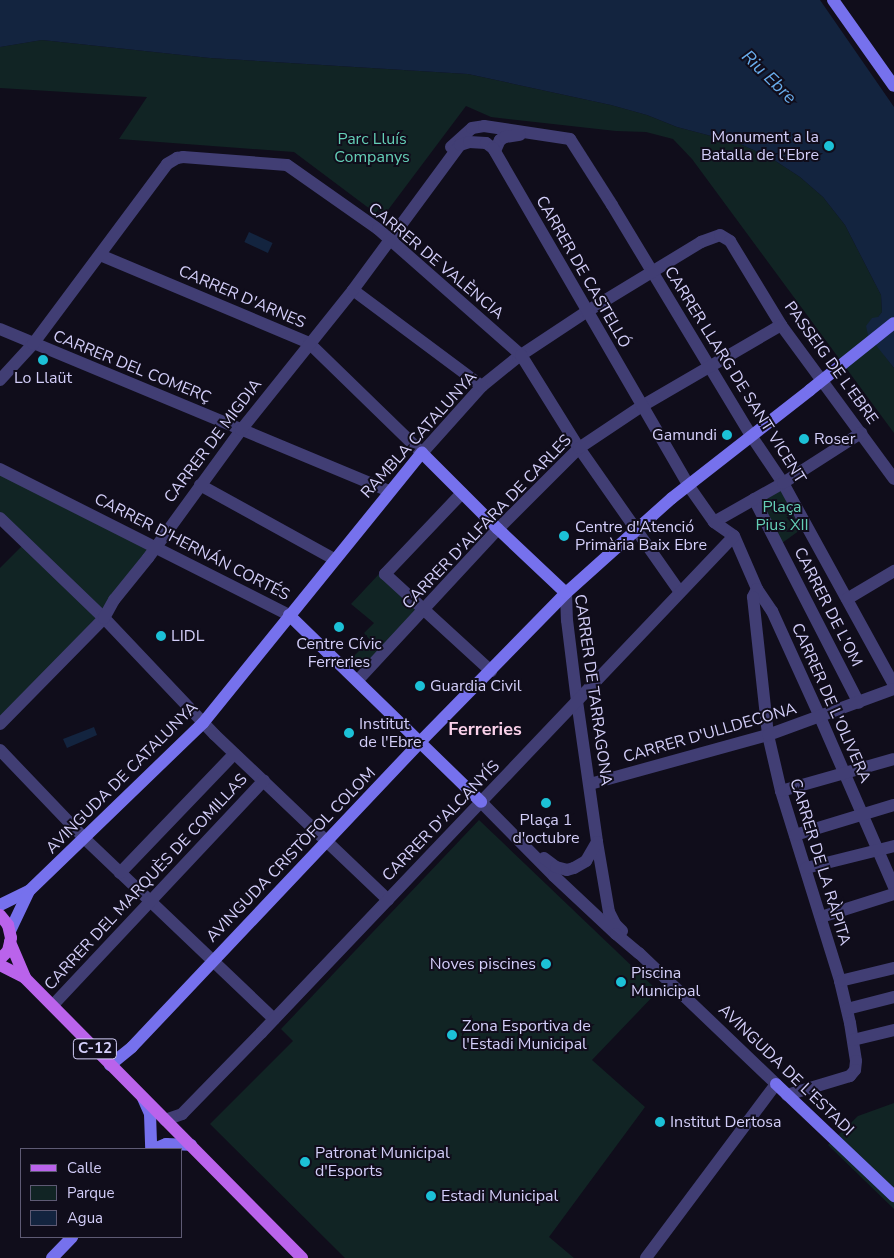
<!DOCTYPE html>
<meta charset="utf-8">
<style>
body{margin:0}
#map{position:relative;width:894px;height:1258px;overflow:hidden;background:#100d1b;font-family:"Nunito Sans",sans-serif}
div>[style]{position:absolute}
.green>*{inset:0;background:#112424}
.water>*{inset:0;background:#13243f;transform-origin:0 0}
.street>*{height:12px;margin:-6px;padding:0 6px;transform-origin:6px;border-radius:6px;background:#413e74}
.secondary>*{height:12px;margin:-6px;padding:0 6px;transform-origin:6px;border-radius:6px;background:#7671ed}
.primary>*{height:12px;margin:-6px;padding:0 6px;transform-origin:6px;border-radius:6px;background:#ba63eb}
.secondary-bridge>*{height:12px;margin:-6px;padding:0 6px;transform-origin:6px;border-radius:6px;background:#7671ed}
.dots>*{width:14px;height:14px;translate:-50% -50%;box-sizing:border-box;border:2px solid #100d1b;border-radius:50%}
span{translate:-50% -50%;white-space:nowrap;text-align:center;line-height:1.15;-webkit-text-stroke:4px #100d1b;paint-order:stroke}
.shield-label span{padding:1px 4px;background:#100d1b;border:1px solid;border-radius:4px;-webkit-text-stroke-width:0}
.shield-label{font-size:15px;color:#d3cef9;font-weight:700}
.poi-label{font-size:16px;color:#d3cef9}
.right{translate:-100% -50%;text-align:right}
.left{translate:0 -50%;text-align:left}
.park-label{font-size:16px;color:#64ceb6}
.street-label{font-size:16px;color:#d3cef9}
.water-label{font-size:18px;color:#69adec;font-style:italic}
.neighbourhood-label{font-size:18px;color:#f9d0e9;font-weight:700}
.legend{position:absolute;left:20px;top:1148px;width:162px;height:90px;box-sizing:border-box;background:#100d1b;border:1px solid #5e5a74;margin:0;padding:6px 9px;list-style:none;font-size:15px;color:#d3cef9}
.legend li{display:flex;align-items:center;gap:10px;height:25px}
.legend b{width:25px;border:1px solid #5e5a74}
</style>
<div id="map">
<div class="green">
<div style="clip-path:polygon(42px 40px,210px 58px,468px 74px,611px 105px,647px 115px,677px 127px,738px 143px,771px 158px,800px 177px,823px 197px,845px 225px,881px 295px,882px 312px,878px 317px,885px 356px,894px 368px,894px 433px,692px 159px,673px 139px,646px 132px,616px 131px,491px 117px,466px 106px,382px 218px,294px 152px,119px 139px,147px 97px,0 88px,0 47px)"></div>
<div style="clip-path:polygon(0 469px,155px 547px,114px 600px,0 724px,0 568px,22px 546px,0 516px)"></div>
<div style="clip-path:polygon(783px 483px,807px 525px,778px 546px,754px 499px)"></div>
<div style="clip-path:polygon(379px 574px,417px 611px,367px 665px,354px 667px,347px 663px,370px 640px,364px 633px,374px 623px,351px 604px)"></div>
<div style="clip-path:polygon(479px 820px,658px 991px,592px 1060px,645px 1107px,549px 1237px,574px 1258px,345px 1258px,210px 1124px,293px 1041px,281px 1029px)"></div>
<div style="clip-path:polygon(894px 1103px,894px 1209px,828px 1145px,858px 1116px)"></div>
</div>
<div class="water">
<div style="clip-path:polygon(0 0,820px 0,894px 107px,894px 368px,868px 335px,866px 326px,872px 318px,878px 317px,882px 312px,881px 295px,845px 225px,823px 197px,800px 177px,771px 158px,738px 143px,677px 127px,647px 115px,611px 105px,468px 74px,210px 58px,42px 40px,0 47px)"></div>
<div style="left:249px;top:232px;width:26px;height:11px;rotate:25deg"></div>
<div style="clip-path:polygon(94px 727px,97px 735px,67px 748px,63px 739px)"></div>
</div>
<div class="street">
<div style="left:451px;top:147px;width:28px;rotate:-42deg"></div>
<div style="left:472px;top:128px;width:12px;rotate:-9deg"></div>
<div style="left:484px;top:126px;width:87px;rotate:8.6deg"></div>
<div style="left:570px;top:139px;width:78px;rotate:57.5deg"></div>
<div style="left:612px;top:205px;width:271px;rotate:58.9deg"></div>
<div style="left:752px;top:437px;width:55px;rotate:56deg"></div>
<div style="left:783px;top:483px;width:230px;rotate:61.2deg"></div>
<div style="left:495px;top:151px;width:12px;rotate:-66deg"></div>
<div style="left:500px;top:140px;width:6px;rotate:-31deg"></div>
<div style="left:505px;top:137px;width:15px;rotate:-8deg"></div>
<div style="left:100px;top:255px;width:227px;rotate:22.8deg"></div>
<div style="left:309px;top:343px;width:158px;rotate:44.2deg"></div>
<div style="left:422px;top:453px;width:90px;rotate:-48.2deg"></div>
<div style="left:482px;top:386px;width:46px;rotate:-38.9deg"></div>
<div style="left:518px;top:357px;width:82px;rotate:-33.5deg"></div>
<div style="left:586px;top:312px;width:135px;rotate:-31.3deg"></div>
<div style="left:701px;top:242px;width:20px;rotate:-20deg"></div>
<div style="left:720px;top:235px;width:12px;rotate:31deg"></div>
<div style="left:730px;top:241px;width:98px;rotate:58.7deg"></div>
<div style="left:781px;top:325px;width:191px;rotate:53.7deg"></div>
<div style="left:353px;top:290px;width:161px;rotate:36.7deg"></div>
<div style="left:0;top:329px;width:422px;rotate:22.6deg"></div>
<div style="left:0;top:380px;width:49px;rotate:-47.5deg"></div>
<div style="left:33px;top:344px;width:224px;rotate:-53.3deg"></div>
<div style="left:167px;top:164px;width:12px;rotate:-31deg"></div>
<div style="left:177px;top:158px;width:6px;rotate:-9deg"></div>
<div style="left:183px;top:157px;width:104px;rotate:4.4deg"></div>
<div style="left:287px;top:165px;width:111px;rotate:35.1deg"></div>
<div style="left:378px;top:229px;width:191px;rotate:41.4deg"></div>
<div style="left:521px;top:355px;width:110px;rotate:58.1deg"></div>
<div style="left:579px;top:448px;width:176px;rotate:55deg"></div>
<div style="left:0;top:469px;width:324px;rotate:26.8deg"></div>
<div style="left:200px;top:485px;width:153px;rotate:28.9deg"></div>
<div style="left:462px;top:493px;width:112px;rotate:133.5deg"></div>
<div style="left:385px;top:574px;width:144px;rotate:42.5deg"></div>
<div style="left:754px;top:499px;width:229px;rotate:62.8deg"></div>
<div style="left:0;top:518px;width:144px;rotate:43.9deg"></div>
<div style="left:104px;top:618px;width:161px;rotate:46.5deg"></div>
<div style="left:215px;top:735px;width:239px;rotate:43.6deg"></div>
<div style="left:714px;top:522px;width:79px;rotate:-29.5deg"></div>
<div style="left:783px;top:483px;width:93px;rotate:-32.7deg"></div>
<div style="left:734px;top:536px;width:58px;rotate:66.5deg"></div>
<div style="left:757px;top:589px;width:27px;rotate:56deg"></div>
<div style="left:772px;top:611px;width:116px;rotate:65.6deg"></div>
<div style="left:820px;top:717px;width:185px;rotate:66.5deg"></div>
<div style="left:757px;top:589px;width:9px;rotate:117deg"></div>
<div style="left:753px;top:597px;width:139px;rotate:83.8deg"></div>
<div style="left:768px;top:735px;width:57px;rotate:76.9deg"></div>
<div style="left:781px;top:791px;width:199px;rotate:72.7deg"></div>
<div style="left:840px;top:981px;width:43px;rotate:76.6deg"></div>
<div style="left:850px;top:1023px;width:38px;rotate:81deg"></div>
<div style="left:856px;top:1061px;width:9px;rotate:96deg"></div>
<div style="left:855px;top:1070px;width:8px;rotate:130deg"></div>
<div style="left:850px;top:1076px;width:66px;rotate:163.2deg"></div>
<div style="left:566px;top:593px;width:27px;rotate:88deg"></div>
<div style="left:567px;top:620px;width:82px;rotate:83deg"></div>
<div style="left:577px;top:701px;width:142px;rotate:81.9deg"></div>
<div style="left:597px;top:842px;width:71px;rotate:80.3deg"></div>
<div style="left:609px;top:912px;width:13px;rotate:63deg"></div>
<div style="left:615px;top:924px;width:10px;rotate:45deg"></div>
<div style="left:847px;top:599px;width:55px;rotate:-30.8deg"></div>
<div style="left:358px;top:680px;width:206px;rotate:-47.2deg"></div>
<div style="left:498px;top:529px;width:115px;rotate:-45deg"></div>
<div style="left:579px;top:448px;width:76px;rotate:-33.7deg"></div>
<div style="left:642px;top:406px;width:161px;rotate:-30.2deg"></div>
<div style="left:0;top:724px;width:148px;rotate:-45.5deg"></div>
<div style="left:104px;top:618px;width:21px;rotate:-61deg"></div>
<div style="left:114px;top:600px;width:54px;rotate:-51deg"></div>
<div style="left:148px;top:558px;width:158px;rotate:-54deg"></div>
<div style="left:241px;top:430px;width:179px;rotate:-51.3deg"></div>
<div style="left:353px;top:290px;width:180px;rotate:-53.6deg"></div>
<div style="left:460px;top:145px;width:9px;rotate:-18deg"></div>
<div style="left:469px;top:142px;width:17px;rotate:3deg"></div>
<div style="left:486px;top:143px;width:9px;rotate:36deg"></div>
<div style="left:493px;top:148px;width:389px;rotate:59.9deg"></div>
<div style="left:688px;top:485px;width:45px;rotate:54.9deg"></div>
<div style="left:714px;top:522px;width:24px;rotate:35deg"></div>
<div style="left:0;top:750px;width:123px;rotate:46.3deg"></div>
<div style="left:85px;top:839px;width:261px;rotate:43.6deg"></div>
<div style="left:590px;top:784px;width:185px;rotate:-15.4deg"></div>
<div style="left:768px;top:735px;width:134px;rotate:-20.1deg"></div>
<div style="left:781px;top:791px;width:117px;rotate:-15.8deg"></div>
<div style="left:481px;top:802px;width:104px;rotate:45.4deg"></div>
<div style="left:554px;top:876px;width:85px;rotate:43.1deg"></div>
<div style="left:616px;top:934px;width:30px;rotate:40deg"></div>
<div style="left:639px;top:953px;width:190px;rotate:43.7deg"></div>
<div style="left:776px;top:1084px;width:217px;rotate:126.8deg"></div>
<div style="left:795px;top:835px;width:103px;rotate:-16.9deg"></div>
<div style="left:544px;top:858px;width:15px;rotate:37deg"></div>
<div style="left:556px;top:867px;width:11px;rotate:15deg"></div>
<div style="left:567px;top:870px;width:7px;rotate:-16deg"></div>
<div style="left:574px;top:868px;width:14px;rotate:-30deg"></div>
<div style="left:586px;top:861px;width:22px;rotate:-60deg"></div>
<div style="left:806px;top:868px;width:91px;rotate:-14deg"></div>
<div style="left:120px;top:873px;width:165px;rotate:-46.2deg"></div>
<div style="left:821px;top:917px;width:77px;rotate:-17.5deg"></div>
<div style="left:840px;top:981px;width:56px;rotate:-13.5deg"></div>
<div style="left:53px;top:1005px;width:308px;rotate:-46.8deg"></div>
<div style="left:847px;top:1009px;width:49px;rotate:-14.3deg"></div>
<div style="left:853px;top:1040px;width:42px;rotate:-13.7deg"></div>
<div style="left:165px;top:1120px;width:18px;rotate:-19deg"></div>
<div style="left:182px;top:1114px;width:113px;rotate:-45.7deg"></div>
<div style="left:261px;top:1033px;width:686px;rotate:-46.42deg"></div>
</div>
<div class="secondary">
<div style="left:833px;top:0;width:105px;rotate:54.7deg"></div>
<div style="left:289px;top:615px;width:268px;rotate:44.2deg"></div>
<div style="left:0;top:905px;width:32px;rotate:-26deg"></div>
<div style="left:29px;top:891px;width:242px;rotate:-44deg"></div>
<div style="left:203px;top:723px;width:348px;rotate:-51deg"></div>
<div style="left:422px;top:453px;width:107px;rotate:45deg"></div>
<div style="left:498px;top:529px;width:93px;rotate:43.3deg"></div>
<div style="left:10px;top:931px;width:44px;rotate:-64.6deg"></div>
<div style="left:110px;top:1065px;width:28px;rotate:-39deg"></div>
<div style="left:132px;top:1047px;width:418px;rotate:-46.6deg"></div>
<div style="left:419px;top:743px;width:210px;rotate:-45.6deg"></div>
<div style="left:566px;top:593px;width:142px;rotate:-41.9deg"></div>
<div style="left:672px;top:498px;width:175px;rotate:-38deg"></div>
<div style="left:776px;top:1084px;width:163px;rotate:43.5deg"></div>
<div style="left:143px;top:1098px;width:17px;rotate:66deg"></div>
<div style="left:150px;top:1114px;width:35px;rotate:88deg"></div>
<div style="left:154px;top:1149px;width:13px;rotate:-23deg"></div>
<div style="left:166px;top:1144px;width:25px;rotate:2deg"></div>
<div style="left:52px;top:1258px;width:29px;rotate:-46deg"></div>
</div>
<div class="primary">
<div style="left:0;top:915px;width:13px;rotate:51deg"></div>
<div style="left:8px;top:925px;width:13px;rotate:77deg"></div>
<div style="left:11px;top:938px;width:13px;rotate:103deg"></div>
<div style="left:8px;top:951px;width:11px;rotate:135deg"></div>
<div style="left:10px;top:942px;width:39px;rotate:67deg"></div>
<div style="left:0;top:965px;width:28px;rotate:27deg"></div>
<div style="left:25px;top:978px;width:394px;rotate:45.3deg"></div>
</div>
<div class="secondary-bridge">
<div style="left:810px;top:390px;width:107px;rotate:-38.6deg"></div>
</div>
<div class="dots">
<div style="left:829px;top:146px;background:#1cc1d7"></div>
<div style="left:43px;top:360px;background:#1cc1d7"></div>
<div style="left:727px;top:435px;background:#1cc1d7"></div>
<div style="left:804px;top:439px;background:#1cc1d7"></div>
<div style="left:564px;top:536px;background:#1cc1d7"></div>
<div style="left:339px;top:627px;background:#1cc1d7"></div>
<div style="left:161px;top:636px;background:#1cc1d7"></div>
<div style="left:420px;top:686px;background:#1cc1d7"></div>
<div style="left:349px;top:733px;background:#1cc1d7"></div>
<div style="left:546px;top:803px;background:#1cc1d7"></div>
<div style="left:546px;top:964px;background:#1cc1d7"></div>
<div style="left:621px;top:982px;background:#1cc1d7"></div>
<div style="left:452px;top:1035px;background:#1cc1d7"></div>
<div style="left:660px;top:1122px;background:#1cc1d7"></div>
<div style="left:305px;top:1162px;background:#1cc1d7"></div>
<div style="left:431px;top:1196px;background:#1cc1d7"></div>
</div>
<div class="shield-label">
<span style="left:95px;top:1049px">C-12</span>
</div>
<div class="poi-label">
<span class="right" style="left:819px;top:146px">Monument a la<br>Batalla de l’Ebre</span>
<span style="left:43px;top:378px">Lo Llaüt</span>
<span class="right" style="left:717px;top:435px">Gamundi</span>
<span class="left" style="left:814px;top:439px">Roser</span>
<span class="left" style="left:575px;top:536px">Centre d'Atenció<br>Primària Baix Ebre</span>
<span class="left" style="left:171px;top:636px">LIDL</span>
<span style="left:339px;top:653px">Centre Cívic<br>Ferreries</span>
<span class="left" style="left:430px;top:686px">Guardia Civil</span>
<span class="left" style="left:359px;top:733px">Institut<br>de l'Ebre</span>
<span style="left:546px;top:829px">Plaça 1<br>d'octubre</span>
<span class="right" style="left:536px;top:964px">Noves piscines</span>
<span class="left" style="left:631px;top:982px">Piscina<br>Municipal</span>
<span class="left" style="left:462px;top:1035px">Zona Esportiva de<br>l'Estadi Municipal</span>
<span class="left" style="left:670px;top:1122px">Institut Dertosa</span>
<span class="left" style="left:315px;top:1162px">Patronat Municipal<br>d'Esports</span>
<span class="left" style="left:441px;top:1196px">Estadi Municipal</span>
</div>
<div class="park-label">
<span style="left:372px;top:148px">Parc Lluís<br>Companys</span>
<span style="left:782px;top:516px">Plaça<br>Pius XII</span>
</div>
<div class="street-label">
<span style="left:436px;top:261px;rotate:40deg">CARRER DE VALÈNCIA</span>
<span style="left:583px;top:272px;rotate:60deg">CARRER DE CASTELLÓ</span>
<span style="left:242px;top:297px;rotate:23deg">CARRER D'ARNES</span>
<span style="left:831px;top:363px;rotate:54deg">PASSEIG DE L'EBRE</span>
<span style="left:132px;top:367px;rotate:22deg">CARRER DEL COMERÇ</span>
<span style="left:735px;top:375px;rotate:58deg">CARRER LLARG DE SANT VICENT</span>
<span style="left:419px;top:435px;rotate:-48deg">RAMBLA CATALUNYA</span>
<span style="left:213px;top:441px;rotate:-53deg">CARRER DE MIGDIA</span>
<span style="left:487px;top:522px;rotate:-46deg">CARRER D'ALFARA DE CARLES</span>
<span style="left:192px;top:547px;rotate:27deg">CARRER D'HERNÁN CORTÉS</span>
<span style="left:828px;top:607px;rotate:63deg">CARRER DE L'OM</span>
<span style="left:593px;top:690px;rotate:82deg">CARRER DE TARRAGONA</span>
<span style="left:831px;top:703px;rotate:66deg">CARRER DE L'OLIVERA</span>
<span style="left:710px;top:733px;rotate:-16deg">CARRER D'ULLDECONA</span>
<span style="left:122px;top:778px;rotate:-45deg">AVINGUDA DE CATALUNYA</span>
<span style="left:441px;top:821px;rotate:-46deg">CARRER D'ALCANYÍS</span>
<span style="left:291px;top:855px;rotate:-46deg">AVINGUDA CRISTÒFOL COLOM</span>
<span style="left:820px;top:862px;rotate:73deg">CARRER DE LA RÀPITA</span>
<span style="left:146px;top:882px;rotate:-47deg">CARRER DEL MARQUÈS DE COMILLAS</span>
<span style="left:786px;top:1070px;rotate:44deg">AVINGUDA DE L'ESTADI</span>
</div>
<div class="water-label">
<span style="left:769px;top:77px;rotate:44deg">Riu Ebre</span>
</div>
<div class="neighbourhood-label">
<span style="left:485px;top:729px">Ferreries</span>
</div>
<ul class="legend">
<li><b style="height:6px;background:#ba63eb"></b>Calle</li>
<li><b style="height:14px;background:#112424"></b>Parque</li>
<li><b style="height:14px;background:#13243f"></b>Agua</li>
</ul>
</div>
